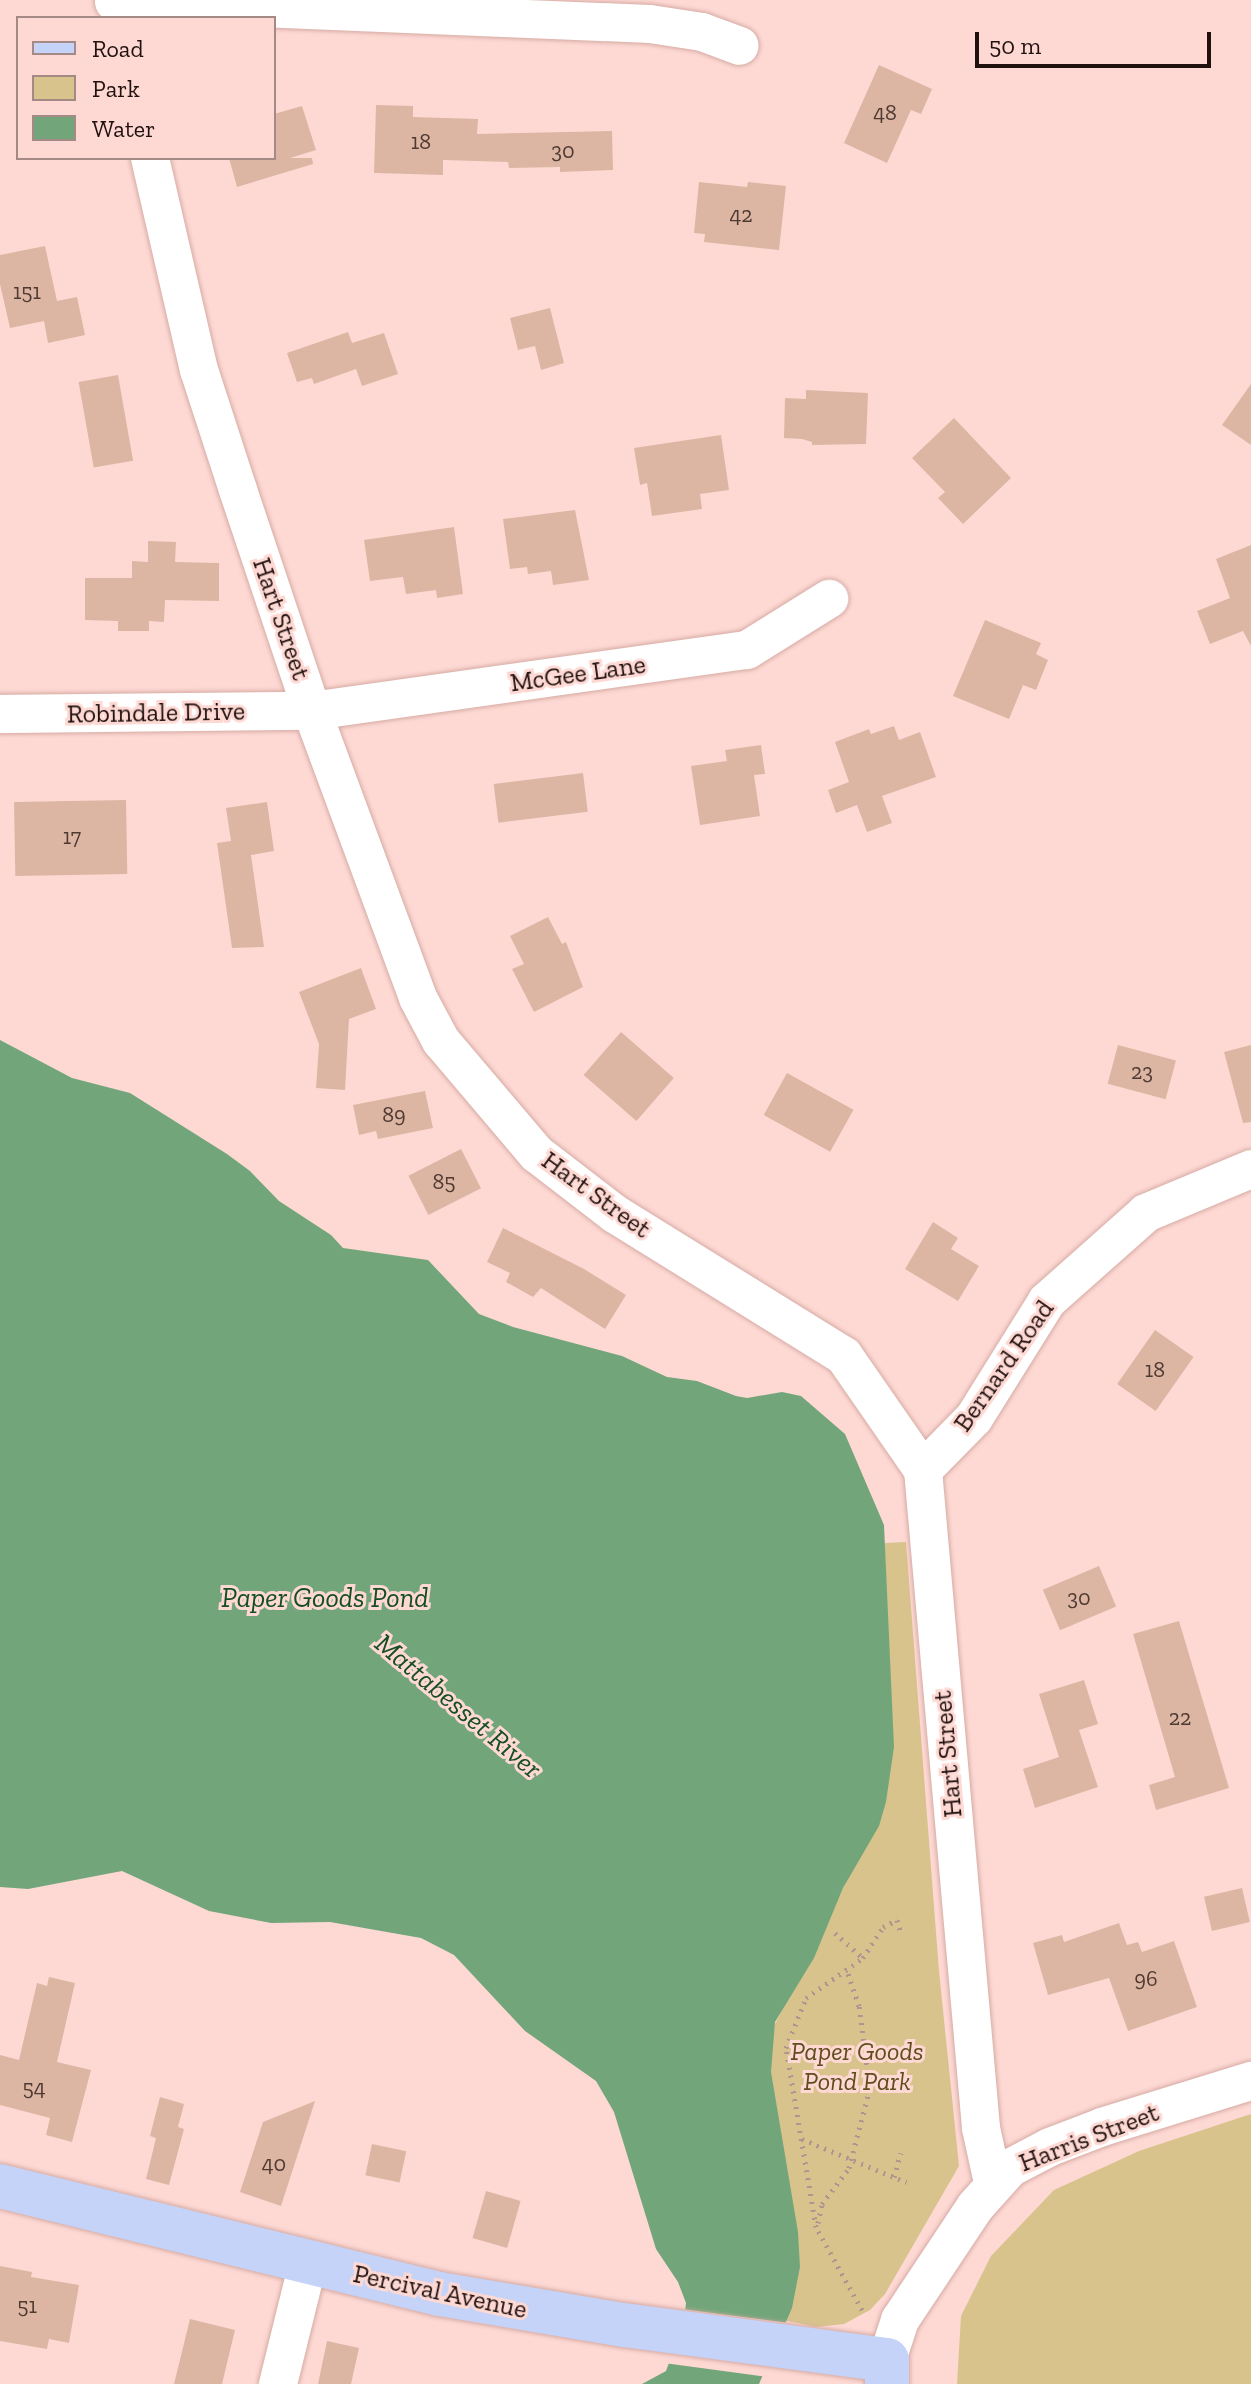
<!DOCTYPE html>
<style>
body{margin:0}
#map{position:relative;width:1251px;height:2384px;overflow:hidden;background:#fed9d4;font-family:"Zilla Slab",serif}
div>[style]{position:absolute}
.green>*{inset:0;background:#d8c38d}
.water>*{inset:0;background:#72a67a}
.pier>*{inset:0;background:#fed9d4}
.building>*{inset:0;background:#dcb6a3;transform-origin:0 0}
.path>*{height:5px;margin-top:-2.5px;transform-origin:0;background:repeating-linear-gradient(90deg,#b1938f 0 2px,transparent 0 8px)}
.roads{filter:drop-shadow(0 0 2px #d6aba4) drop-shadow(0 0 2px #d6aba4)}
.street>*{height:38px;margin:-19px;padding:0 19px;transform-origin:19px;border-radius:19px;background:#fff}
.primary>*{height:44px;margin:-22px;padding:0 22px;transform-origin:22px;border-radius:22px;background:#c5d3f8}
span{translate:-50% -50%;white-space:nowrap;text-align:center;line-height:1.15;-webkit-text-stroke:6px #fed9d4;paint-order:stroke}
.number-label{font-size:22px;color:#4f3a33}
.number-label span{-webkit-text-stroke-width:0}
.street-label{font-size:26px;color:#20110e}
.park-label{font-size:26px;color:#5f4d1e;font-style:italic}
.water-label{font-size:28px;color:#154e24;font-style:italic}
.legend{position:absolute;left:16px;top:16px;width:260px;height:144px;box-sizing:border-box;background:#fed9d4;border:2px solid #a58985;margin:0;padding:10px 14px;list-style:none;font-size:24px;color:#20110e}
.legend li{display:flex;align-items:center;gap:16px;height:40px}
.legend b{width:40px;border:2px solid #a58985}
.scale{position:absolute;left:975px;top:32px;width:236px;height:36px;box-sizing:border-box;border:4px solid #20110e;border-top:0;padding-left:10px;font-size:24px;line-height:28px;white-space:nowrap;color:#20110e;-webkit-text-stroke:6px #fed9d4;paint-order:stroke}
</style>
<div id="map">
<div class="green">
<div style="clip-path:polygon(906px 1542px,939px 1971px,959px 2166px,885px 2294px,870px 2310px,844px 2324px,816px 2327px,783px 2320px,762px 2050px,879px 1816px,885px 1543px)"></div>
<div style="clip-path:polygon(1251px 2114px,1251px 2384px,957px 2384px,961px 2316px,991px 2256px,1054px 2190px,1139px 2151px)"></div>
</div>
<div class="water">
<div style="clip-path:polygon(0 1040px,72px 1078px,130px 1093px,227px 1154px,250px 1171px,279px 1201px,331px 1235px,343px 1248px,428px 1260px,479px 1314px,513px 1327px,622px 1356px,667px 1377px,697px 1381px,736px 1396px,747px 1398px,782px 1392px,801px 1396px,845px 1434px,884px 1525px,894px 1747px,886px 1802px,879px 1826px,843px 1888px,814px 1958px,775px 2022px,771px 2072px,798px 2232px,800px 2267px,792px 2308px,759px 2384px,642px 2384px,666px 2371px,684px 2321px,686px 2303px,678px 2282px,656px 2249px,614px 2112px,596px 2081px,525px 2031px,454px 1955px,421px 1938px,330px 1922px,271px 1923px,209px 1911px,122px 1871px,28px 1889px,0 1887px)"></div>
</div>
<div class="pier">
<div style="clip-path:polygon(681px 2309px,789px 2323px,767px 2377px,664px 2363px)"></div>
</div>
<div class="building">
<div style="clip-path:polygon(879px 65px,932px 89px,921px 114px,911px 110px,887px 163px,844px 143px)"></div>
<div style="clip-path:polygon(376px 105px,413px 106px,413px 117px,478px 119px,477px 134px,612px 131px,613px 170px,560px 172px,560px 167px,509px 168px,508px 162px,443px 160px,443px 175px,374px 173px)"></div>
<div style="clip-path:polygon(302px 106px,316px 150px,290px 158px,312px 158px,313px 164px,237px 187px,229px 158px,274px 158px,274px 114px)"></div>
<div style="clip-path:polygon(699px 182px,747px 187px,748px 182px,786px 186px,779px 250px,704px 242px,705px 234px,694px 233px)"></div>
<div style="clip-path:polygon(45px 246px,57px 301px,77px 297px,85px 335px,48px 343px,44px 321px,10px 328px,0 284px,0 255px)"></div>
<div style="clip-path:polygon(550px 308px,564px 363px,541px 370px,535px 346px,518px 350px,510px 318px)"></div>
<div style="clip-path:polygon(348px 332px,352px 343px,384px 333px,398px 374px,362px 386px,356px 369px,314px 384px,312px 378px,297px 382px,287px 353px)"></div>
<div style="left:118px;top:375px;width:87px;height:40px;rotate:80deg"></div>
<div style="clip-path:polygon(1251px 384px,1251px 445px,1222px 425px)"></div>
<div style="clip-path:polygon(806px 390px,868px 393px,866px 444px,812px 445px,812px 442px,802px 439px,784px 438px,785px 398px,806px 399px)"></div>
<div style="clip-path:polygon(954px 418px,1011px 478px,963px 524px,938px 498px,945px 492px,912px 458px)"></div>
<div style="clip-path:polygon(721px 435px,729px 490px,700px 494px,702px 509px,652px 516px,647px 483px,640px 485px,634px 448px)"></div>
<div style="clip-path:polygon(575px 510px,589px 580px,553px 585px,551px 571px,528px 574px,527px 567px,510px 569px,503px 519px)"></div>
<div style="clip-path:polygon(454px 527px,463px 594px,437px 598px,436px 590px,406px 594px,403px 577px,370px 581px,364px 540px)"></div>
<div style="clip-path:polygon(148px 541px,176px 542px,175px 562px,219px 563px,219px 601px,165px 600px,164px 622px,149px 621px,149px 631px,118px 631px,118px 621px,85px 620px,85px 578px,132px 578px,132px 561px,148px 562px)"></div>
<div style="clip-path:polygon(1251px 545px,1251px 646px,1243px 631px,1210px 644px,1197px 611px,1230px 598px,1216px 559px)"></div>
<div style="clip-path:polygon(985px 620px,1041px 643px,1036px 654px,1048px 660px,1036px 690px,1023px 685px,1009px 719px,953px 696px)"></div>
<div style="clip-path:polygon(894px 726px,899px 740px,920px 732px,936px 777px,882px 796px,892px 823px,867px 832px,857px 805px,836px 813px,828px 790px,849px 782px,835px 742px,869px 729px,871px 734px)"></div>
<div style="clip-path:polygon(761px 745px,765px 774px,754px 775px,760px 816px,700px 825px,691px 766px,727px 761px,725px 750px)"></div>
<div style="left:583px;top:773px;width:39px;height:90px;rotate:83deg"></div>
<div style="left:126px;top:800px;width:74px;height:112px;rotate:89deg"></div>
<div style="clip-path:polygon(267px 802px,274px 851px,251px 855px,264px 947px,232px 948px,217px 843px,231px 841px,226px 808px)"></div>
<div style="clip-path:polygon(548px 917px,562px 944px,566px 942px,583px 987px,534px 1012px,512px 969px,524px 964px,510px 936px)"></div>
<div style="clip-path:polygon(361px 968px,376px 1009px,349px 1019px,345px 1090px,316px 1088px,319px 1044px,299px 992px)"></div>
<div style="left:621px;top:1032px;width:70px;height:57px;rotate:41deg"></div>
<div style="left:1118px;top:1045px;width:60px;height:40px;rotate:15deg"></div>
<div style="clip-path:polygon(1251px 1045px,1251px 1122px,1243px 1123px,1224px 1052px)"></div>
<div style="left:787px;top:1073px;width:76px;height:48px;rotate:29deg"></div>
<div style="clip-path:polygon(425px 1091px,433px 1128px,378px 1139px,376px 1131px,359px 1135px,353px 1105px)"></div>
<div style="left:461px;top:1149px;width:44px;height:59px;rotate:63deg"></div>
<div style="clip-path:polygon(933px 1222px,958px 1238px,951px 1249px,979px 1266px,958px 1301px,905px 1269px)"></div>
<div style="clip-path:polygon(503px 1228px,584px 1269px,626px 1295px,605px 1329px,541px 1288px,533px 1297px,506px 1282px,510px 1273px,487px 1262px)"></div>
<div style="left:1155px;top:1330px;width:47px;height:66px;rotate:35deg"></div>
<div style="left:1099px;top:1566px;width:44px;height:61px;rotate:67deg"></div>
<div style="clip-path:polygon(1179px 1621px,1229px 1788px,1156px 1810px,1149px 1785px,1175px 1777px,1133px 1634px)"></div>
<div style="clip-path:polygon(1084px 1680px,1098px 1724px,1079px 1730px,1098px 1787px,1035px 1808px,1023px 1769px,1059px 1757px,1039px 1694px)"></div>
<div style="left:1242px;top:1888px;width:35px;height:39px;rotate:77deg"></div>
<div style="clip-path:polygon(1119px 1923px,1127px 1945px,1138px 1942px,1142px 1952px,1174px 1941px,1197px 2007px,1128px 2031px,1109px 1978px,1048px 1995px,1033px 1943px,1062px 1935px,1064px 1942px)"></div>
<div style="clip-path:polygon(49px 1977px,75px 1983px,57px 2062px,91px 2070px,72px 2142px,46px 2135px,50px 2118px,0 2105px,0 2055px,19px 2060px,37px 1983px,47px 1986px)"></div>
<div style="clip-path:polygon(160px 2097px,184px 2104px,178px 2127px,184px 2129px,169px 2185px,146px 2179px,156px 2138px,150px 2136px)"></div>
<div style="clip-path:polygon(315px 2101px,281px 2206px,240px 2192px,263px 2122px)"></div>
<div style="left:372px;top:2144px;width:35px;height:32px;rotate:12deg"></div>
<div style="left:486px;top:2191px;width:36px;height:49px;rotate:16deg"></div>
<div style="clip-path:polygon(0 2266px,32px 2272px,31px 2277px,79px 2285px,69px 2343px,49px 2339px,47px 2349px,0 2341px)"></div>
<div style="clip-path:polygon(190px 2319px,235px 2330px,222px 2384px,174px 2384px)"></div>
<div style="clip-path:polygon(327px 2341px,359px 2348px,351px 2384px,318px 2384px)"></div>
</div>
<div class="path">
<div style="left:835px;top:1933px;width:38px;rotate:42deg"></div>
<div style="left:802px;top:2139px;width:113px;rotate:22.5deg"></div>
<div style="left:894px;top:2177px;width:25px;rotate:-74deg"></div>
<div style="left:818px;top:2223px;width:19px;rotate:-78deg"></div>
<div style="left:822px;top:2204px;width:45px;rotate:-53.1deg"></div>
<div style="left:849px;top:2168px;width:83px;rotate:-75.3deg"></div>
<div style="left:870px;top:2088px;width:83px;rotate:-97.6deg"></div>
<div style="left:859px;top:2006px;width:40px;rotate:-108.9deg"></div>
<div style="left:862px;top:2310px;width:95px;rotate:-119deg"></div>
<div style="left:816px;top:2227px;width:181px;rotate:-99.5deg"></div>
<div style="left:786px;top:2048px;width:54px;rotate:-68.2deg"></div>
<div style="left:806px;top:1998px;width:70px;rotate:-35.1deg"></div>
<div style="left:863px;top:1958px;width:37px;rotate:-57deg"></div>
<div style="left:883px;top:1927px;width:16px;rotate:-27deg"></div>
<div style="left:897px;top:1920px;width:14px;rotate:73deg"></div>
</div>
<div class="roads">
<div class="street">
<div style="left:114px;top:2px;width:536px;rotate:2.35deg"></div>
<div style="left:650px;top:24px;width:53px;rotate:8.7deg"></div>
<div style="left:702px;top:32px;width:40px;rotate:20.2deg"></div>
<div style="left:150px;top:158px;width:218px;rotate:77deg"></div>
<div style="left:199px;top:370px;width:126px;rotate:72deg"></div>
<div style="left:238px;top:490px;width:233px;rotate:71.5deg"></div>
<div style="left:312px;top:711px;width:306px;rotate:69.7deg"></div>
<div style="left:418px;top:998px;width:49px;rotate:61.9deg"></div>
<div style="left:441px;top:1041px;width:148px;rotate:49.7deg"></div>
<div style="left:537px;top:1154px;width:98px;rotate:37.6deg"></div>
<div style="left:615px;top:1214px;width:269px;rotate:31.8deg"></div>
<div style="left:844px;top:1356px;width:139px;rotate:55.3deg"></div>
<div style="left:923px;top:1470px;width:661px;rotate:84.96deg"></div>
<div style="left:981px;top:2128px;width:56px;rotate:77.7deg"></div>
<div style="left:0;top:714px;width:312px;rotate:-0.6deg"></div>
<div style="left:312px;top:711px;width:439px;rotate:-8deg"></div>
<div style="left:747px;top:650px;width:97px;rotate:-31.9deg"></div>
<div style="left:923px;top:1470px;width:73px;rotate:-45.6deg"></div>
<div style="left:974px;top:1418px;width:138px;rotate:-58deg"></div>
<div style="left:1047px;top:1301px;width:132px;rotate:-41.6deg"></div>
<div style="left:1146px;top:1213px;width:114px;rotate:-22.7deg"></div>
<div style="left:887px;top:2360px;width:42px;rotate:-72deg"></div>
<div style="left:900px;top:2320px;width:136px;rotate:-56.4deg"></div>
<div style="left:975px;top:2207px;width:52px;rotate:-48.1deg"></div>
<div style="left:1010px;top:2168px;width:45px;rotate:-27.7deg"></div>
<div style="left:1050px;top:2147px;width:56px;rotate:-21deg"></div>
<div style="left:1102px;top:2127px;width:156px;rotate:-17.2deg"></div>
<div style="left:278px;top:2384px;width:125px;rotate:-76.1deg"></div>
</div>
<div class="primary">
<div style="left:0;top:2186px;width:453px;rotate:13.8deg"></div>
<div style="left:440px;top:2294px;width:187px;rotate:9.6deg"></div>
<div style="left:624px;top:2325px;width:265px;rotate:7.6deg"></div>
<div style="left:887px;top:2360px;width:24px;rotate:90deg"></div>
</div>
</div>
<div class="number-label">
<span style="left:885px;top:113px">48</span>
<span style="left:421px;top:142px">18</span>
<span style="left:563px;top:151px">30</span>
<span style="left:741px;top:215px">42</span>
<span style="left:27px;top:292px">151</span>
<span style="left:72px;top:837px">17</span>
<span style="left:1142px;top:1072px">23</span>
<span style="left:394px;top:1115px">89</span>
<span style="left:444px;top:1182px">85</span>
<span style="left:1155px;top:1370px">18</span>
<span style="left:1079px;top:1598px">30</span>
<span style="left:1180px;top:1718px">22</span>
<span style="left:1146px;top:1979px">96</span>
<span style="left:34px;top:2088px">54</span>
<span style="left:274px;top:2164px">40</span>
<span style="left:27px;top:2306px">51</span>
</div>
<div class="street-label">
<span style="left:281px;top:619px;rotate:71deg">Hart Street</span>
<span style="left:578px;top:674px;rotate:-8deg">McGee Lane</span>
<span style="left:156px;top:713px;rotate:-1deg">Robindale Drive</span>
<span style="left:596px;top:1195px;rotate:36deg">Hart Street</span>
<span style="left:1004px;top:1366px;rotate:-55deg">Bernard Road</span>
<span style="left:948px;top:1754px;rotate:-95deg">Hart Street</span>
<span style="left:1089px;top:2138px;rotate:-21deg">Harris Street</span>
<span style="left:440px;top:2292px;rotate:12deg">Percival Avenue</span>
</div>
<div class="park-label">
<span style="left:857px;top:2067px">Paper Goods<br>Pond Park</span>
</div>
<div class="water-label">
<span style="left:325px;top:1598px">Paper Goods Pond</span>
<span style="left:458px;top:1706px;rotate:40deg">Mattabesset River</span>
</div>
<ul class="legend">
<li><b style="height:10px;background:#c5d3f8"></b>Road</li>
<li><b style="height:22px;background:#d8c38d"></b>Park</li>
<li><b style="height:22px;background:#72a67a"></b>Water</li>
</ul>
<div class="scale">50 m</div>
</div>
